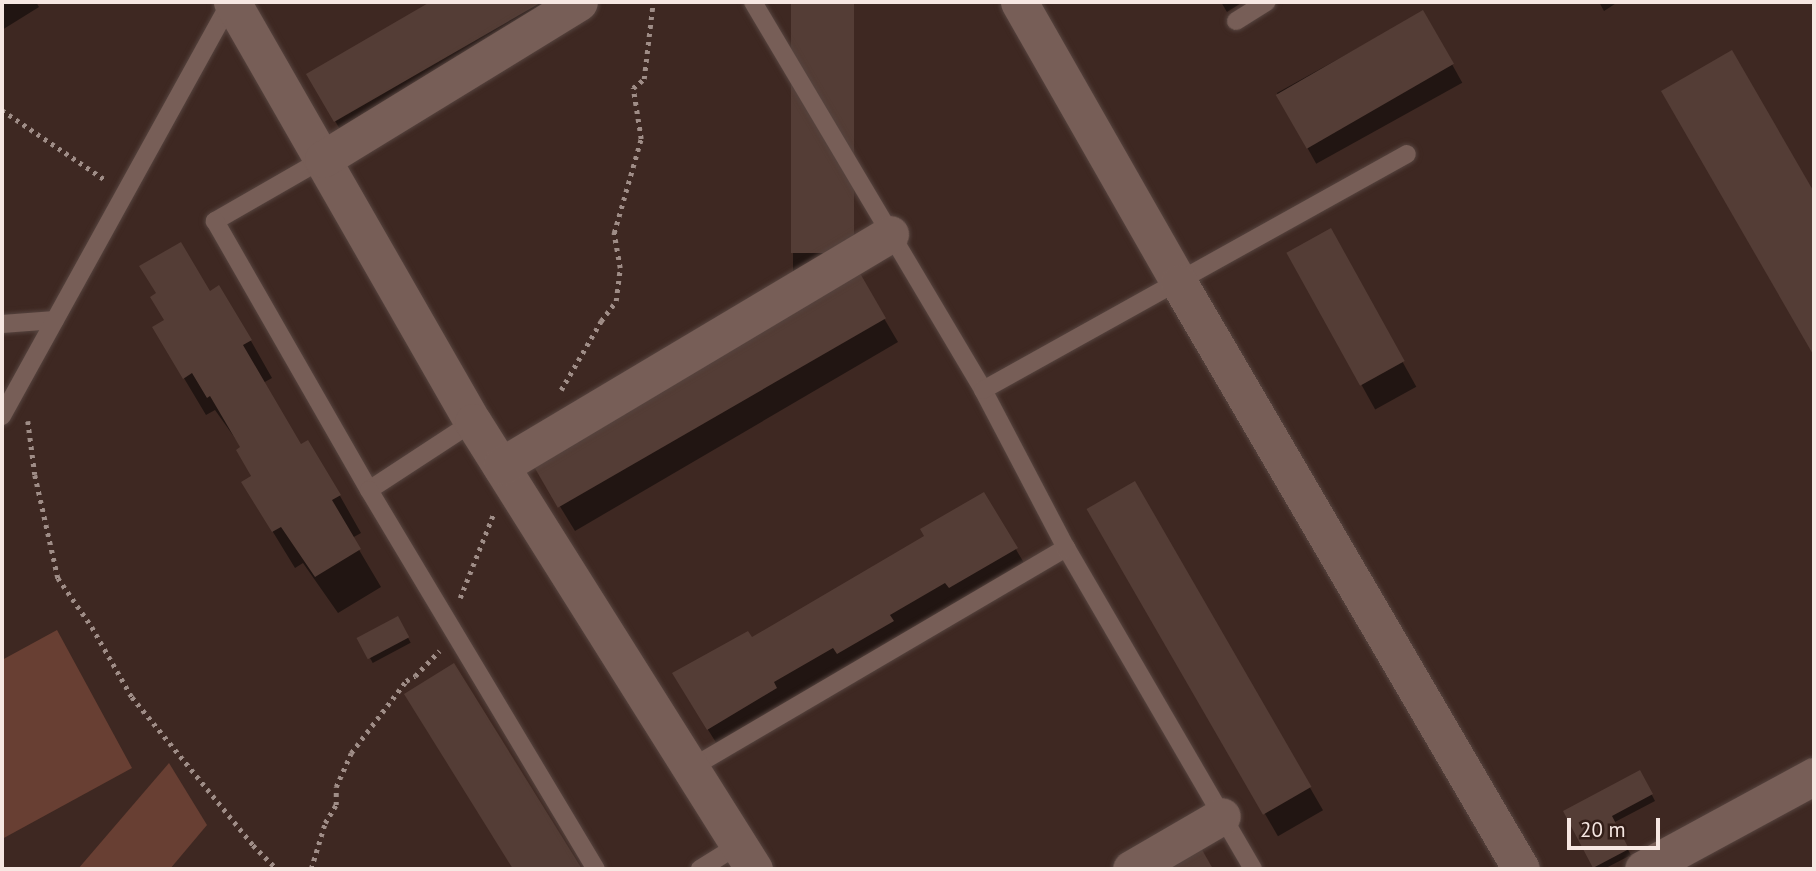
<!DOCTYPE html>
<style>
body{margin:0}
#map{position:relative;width:1816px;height:871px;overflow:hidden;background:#3e2822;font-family:"PT Sans",sans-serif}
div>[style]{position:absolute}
.green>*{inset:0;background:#683f33}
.shadow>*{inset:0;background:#0007;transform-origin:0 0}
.building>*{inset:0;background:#543d36;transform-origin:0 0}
.path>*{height:4.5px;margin-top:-2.25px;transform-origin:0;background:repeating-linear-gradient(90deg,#9f8d87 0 3.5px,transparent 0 8.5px)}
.roads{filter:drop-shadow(0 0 2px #56443f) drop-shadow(0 0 2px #56443f)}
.service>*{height:18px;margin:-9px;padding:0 9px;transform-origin:9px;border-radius:9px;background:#775e57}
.minor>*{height:37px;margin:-18.5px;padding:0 18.5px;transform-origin:18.5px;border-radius:18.5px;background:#775e57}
span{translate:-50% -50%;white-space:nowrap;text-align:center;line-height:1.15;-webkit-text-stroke:7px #331e18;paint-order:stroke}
.frame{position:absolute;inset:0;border:4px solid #f6e7e2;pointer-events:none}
.scale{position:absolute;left:1567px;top:818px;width:93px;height:32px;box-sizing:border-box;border:4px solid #f6e7e2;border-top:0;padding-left:9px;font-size:21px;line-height:24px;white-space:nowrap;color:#f6e7e2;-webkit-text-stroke:5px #331e18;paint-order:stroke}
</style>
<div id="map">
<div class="green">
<div style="clip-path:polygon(57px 630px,132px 768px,2px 839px,2px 660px)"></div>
<div style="clip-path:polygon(169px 763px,207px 825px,170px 869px,78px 869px)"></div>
</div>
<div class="shadow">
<div style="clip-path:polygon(2px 2px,36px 2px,39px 7px,2px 30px)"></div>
<div style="clip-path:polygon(433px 2px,596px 2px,349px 145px,308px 74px)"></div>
<div style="left:793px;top:2px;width:59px;height:277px"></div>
<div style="clip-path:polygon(1221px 2px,1243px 2px,1227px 12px)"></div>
<div style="clip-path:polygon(1599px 2px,1618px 2px,1604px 11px)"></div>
<div style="left:1423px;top:12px;width:81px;height:167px;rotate:61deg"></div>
<div style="clip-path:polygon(1731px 53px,1814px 196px,1814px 352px,1664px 92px)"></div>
<div style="left:1330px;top:231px;width:178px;height:47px;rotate:61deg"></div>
<div style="clip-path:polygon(856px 271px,898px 342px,575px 531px,545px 482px)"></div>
<div style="clip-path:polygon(210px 293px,251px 341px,272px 378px,263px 383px,301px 446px,340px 496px,361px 533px,352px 538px,381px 587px,338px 613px,303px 563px,295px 568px,265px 519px,242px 448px,215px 410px,206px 415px,154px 328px)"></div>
<div style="left:1134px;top:483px;width:378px;height:52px;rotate:60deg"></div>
<div style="clip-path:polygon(983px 494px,1030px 573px,722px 752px,688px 698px,751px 639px,927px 537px)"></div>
<div style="left:398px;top:619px;width:27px;height:43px;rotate:62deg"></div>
<div style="clip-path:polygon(1640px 772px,1655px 801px,1613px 823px,1631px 855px,1604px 869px,1596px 869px,1565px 811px)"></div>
</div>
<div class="building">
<div style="clip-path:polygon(430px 2px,542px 2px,334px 122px,306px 74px)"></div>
<div style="left:791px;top:2px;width:63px;height:251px"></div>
<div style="left:1423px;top:10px;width:62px;height:170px;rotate:60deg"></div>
<div style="clip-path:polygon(1732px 50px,1814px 192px,1814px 356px,1661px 91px)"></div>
<div style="left:1331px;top:228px;width:152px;height:51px;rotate:61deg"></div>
<div style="clip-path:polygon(181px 242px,210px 291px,219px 285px,252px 340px,243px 345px,301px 444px,308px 440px,341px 495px,332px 500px,361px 549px,315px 577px,281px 527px,272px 532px,241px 482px,251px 476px,236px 450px,240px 447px,210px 396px,207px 398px,192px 373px,183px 379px,152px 327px,164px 320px,150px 297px,156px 293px,139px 266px)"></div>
<div style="left:857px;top:268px;width:58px;height:379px;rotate:60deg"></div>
<div style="left:1135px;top:481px;width:353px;height:56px;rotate:60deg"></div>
<div style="clip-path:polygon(984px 492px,1018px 548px,949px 588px,945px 583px,890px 615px,894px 621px,837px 654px,833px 648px,774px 682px,777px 688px,707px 730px,672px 673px,748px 631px,752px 637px,924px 536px,920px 529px)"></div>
<div style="left:398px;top:616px;width:24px;height:47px;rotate:62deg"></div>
<div style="clip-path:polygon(454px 663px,582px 869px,513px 869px,404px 694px)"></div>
<div style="clip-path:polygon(1640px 770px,1653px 794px,1612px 816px,1629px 849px,1593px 868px,1563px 811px)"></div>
<div style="clip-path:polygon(1197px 841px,1213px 869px,1148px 869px)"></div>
</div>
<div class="path">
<div style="left:2px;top:110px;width:127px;rotate:34.1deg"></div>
<div style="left:561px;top:390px;width:80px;rotate:-59.9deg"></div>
<div style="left:601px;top:321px;width:25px;rotate:-53deg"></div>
<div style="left:616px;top:301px;width:33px;rotate:-83deg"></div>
<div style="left:620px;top:268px;width:36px;rotate:-100deg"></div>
<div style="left:614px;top:233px;width:98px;rotate:-74deg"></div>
<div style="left:641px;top:139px;width:52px;rotate:-98.9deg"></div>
<div style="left:633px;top:88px;width:14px;rotate:-39deg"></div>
<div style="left:644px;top:79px;width:78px;rotate:-83.3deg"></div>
<div style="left:28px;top:421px;width:54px;rotate:82.6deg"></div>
<div style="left:35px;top:475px;width:106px;rotate:77.4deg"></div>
<div style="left:58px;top:578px;width:60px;rotate:55.2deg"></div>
<div style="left:92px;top:627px;width:81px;rotate:60.3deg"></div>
<div style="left:132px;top:697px;width:191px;rotate:50.7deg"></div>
<div style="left:253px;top:845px;width:34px;rotate:45deg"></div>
<div style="left:460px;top:598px;width:89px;rotate:-68.3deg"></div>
<div style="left:311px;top:869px;width:48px;rotate:-73.1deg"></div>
<div style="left:325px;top:823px;width:21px;rotate:-59deg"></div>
<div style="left:336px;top:805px;width:18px;rotate:-90deg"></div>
<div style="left:336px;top:787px;width:37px;rotate:-66deg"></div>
<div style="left:351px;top:753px;width:91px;rotate:-52.6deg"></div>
<div style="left:406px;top:681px;width:10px;rotate:-29deg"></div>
<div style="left:415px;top:676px;width:35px;rotate:-46deg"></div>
</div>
<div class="roads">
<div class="service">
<div style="left:753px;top:2px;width:451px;rotate:59.3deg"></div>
<div style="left:1236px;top:21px;width:36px;rotate:-32deg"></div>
<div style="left:323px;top:159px;width:125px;rotate:150.1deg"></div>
<div style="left:215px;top:221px;width:310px;rotate:60.2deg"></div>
<div style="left:369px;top:490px;width:124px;rotate:-33.2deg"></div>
<div style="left:2px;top:324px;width:53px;rotate:-4.3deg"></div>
<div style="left:2px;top:416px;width:473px;rotate:-61.1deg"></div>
<div style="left:369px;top:490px;width:442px;rotate:59.1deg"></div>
<div style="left:691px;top:768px;width:435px;rotate:-30.4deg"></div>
<div style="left:700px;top:869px;width:47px;rotate:-32deg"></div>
<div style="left:1253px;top:869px;width:371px;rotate:-120.2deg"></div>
<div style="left:1066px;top:548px;width:178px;rotate:-117.7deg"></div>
<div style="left:983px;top:390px;width:485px;rotate:-29.1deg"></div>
</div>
<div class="minor">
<div style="left:232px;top:2px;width:484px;rotate:60.2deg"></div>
<div style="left:473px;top:422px;width:528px;rotate:57.85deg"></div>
<div style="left:1019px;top:2px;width:323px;rotate:60.3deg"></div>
<div style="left:1179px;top:283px;width:678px;rotate:59.73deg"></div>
<div style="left:323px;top:159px;width:300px;rotate:-31.5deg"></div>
<div style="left:501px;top:466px;width:453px;rotate:-30.8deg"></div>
<div style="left:1131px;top:869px;width:105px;rotate:-30.2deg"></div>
<div style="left:1643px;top:869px;width:195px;rotate:-28.5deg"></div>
</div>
</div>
<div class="frame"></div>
<div class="scale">20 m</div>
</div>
